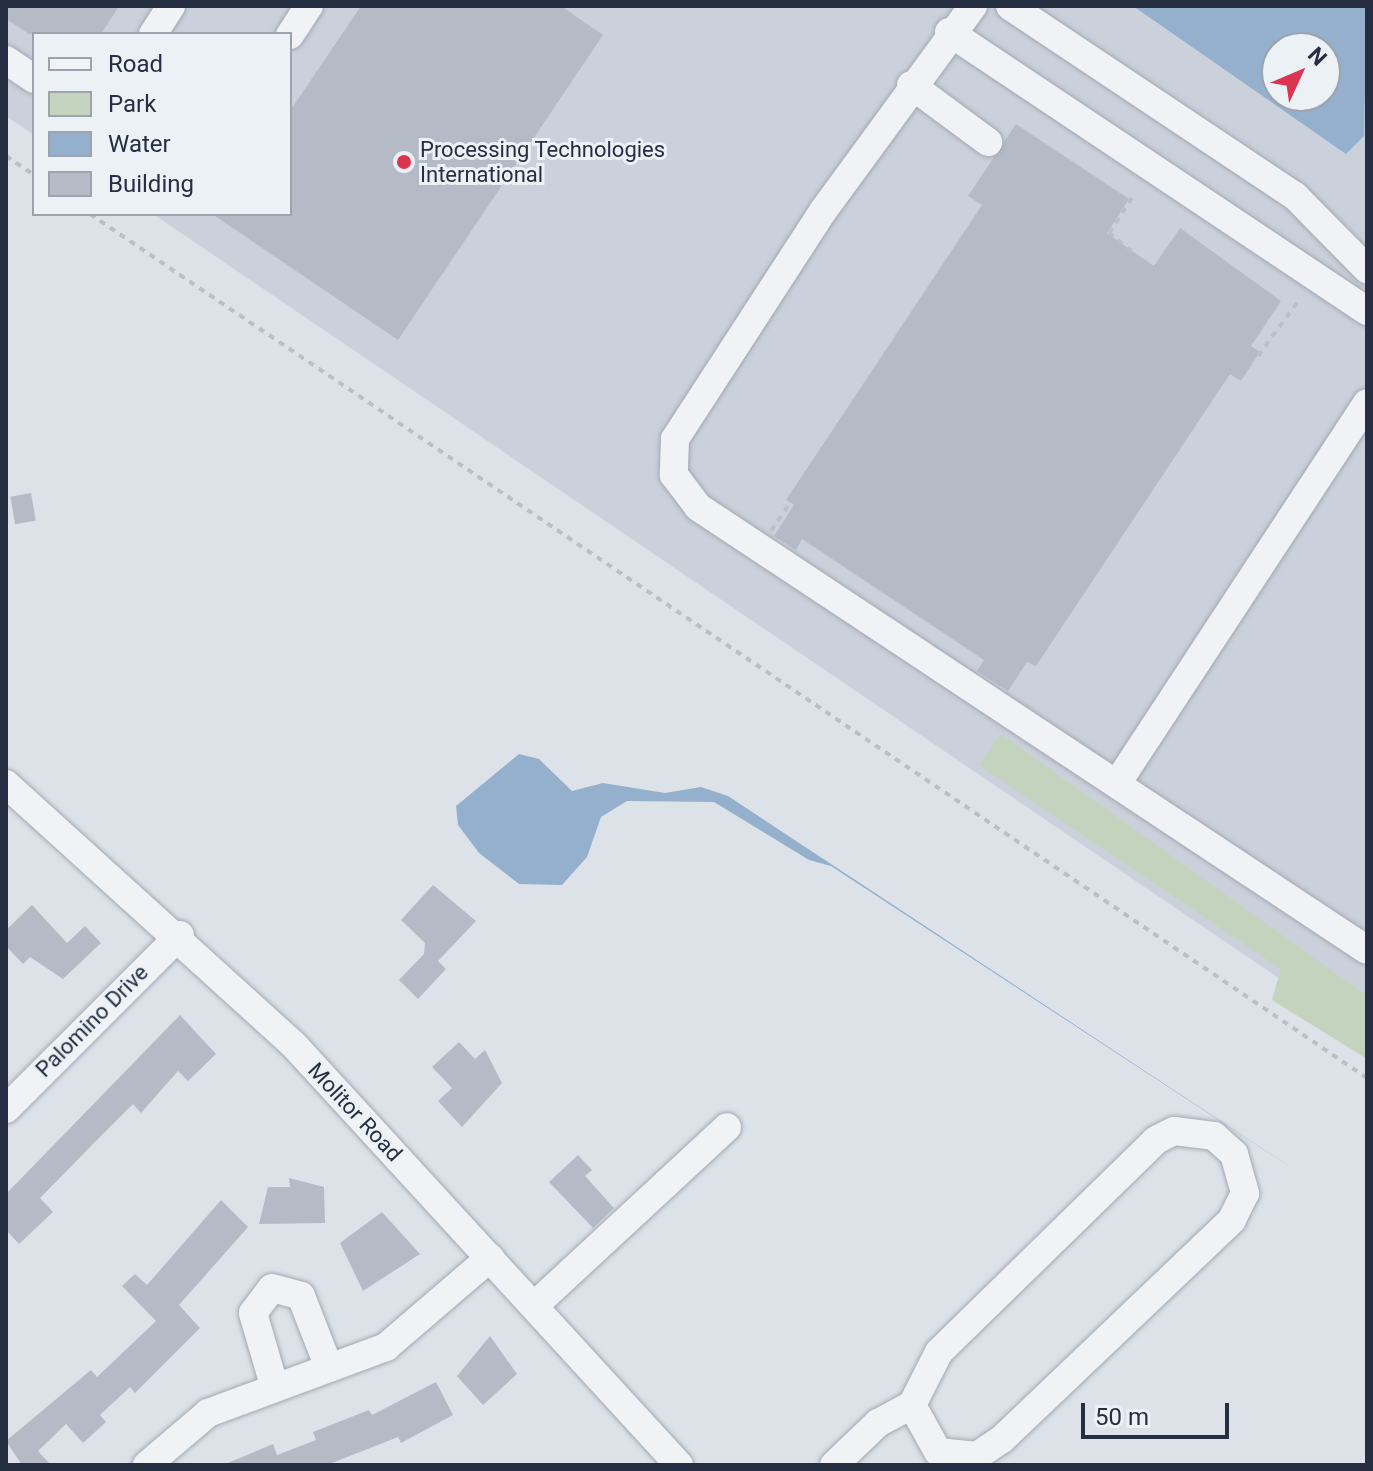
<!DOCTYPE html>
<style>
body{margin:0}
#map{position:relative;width:1373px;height:1471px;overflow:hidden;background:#dde2e9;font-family:Roboto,sans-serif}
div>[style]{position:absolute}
.built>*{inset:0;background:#cbd1db}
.green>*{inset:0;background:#c3d3bd}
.water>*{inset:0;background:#94b0cd}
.building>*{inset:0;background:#b4bbc6;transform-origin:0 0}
.path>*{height:4px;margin-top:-2px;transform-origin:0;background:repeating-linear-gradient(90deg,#bbbfc7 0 6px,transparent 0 12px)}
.roads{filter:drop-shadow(0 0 2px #a2a9b3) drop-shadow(0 0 2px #a2a9b3)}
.minor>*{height:28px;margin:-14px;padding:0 14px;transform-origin:14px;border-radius:14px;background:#f0f2f6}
.dots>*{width:22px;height:22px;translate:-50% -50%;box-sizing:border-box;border:4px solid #ecf1f6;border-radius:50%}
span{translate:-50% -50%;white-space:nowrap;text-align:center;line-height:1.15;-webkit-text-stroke:6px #ecf1f6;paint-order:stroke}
.poi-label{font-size:22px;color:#252f41}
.left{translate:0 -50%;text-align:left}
.street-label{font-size:22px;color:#252f41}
.frame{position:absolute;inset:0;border:8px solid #252f41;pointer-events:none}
.legend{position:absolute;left:32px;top:32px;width:260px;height:184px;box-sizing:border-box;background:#ecf1f6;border:2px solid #9ca3ae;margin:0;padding:10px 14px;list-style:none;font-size:24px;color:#252f41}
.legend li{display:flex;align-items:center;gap:16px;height:40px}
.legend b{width:40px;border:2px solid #9ca3ae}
.north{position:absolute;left:1261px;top:32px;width:80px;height:80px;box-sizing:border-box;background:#ecf1f6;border:2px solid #9ca3ae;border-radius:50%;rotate:46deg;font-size:22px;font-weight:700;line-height:32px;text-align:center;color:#252f41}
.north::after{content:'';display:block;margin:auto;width:28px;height:36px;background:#dc3350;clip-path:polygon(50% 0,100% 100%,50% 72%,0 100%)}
.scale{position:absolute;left:1081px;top:1403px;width:148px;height:36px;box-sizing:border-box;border:4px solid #252f41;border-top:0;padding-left:10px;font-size:24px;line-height:28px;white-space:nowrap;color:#252f41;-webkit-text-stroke:6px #ecf1f6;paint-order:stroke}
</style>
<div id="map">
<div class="built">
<div style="clip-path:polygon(evenodd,6px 6px,1367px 6px,1367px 1038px,153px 214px,290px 214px,290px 34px,34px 34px,34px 135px,6px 116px,6px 6px,1277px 48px,1325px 48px,1325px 96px,1277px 96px,1277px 48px)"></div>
</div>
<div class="green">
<div style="clip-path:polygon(1001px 734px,1367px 996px,1367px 1059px,1272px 1000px,1281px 969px,979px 765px)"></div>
</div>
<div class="water">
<div style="clip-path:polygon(evenodd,1133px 6px,1367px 6px,1364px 136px,1346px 154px,1133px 6px,1277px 48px,1325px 48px,1325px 96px,1277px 96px,1277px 48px)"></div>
<div style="clip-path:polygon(519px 754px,539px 759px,572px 791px,603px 783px,665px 793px,701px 787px,728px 796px,1298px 1172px,831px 866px,809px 860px,714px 802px,627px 801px,601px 817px,587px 857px,562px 885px,519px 884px,479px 853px,458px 825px,456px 806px)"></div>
</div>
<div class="building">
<div style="clip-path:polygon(6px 6px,119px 6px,101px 34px,29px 34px,6px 19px)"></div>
<div style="clip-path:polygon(361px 6px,561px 6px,603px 35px,398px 340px,212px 214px,290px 214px,290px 111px)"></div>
<div style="clip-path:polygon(1016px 124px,1129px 199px,1107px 233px,1132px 251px,1154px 266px,1180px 228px,1281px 301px,1251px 346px,1260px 352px,1241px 381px,1230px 374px,1036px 666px,1027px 662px,1008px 691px,977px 671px,984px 660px,802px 539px,796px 550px,774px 536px,794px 505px,786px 500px,982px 205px,968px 196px)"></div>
<div style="left:31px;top:493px;width:28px;height:21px;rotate:80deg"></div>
<div style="clip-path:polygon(433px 885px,476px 921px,438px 961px,446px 969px,418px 999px,399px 980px,424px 954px,425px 943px,401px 920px)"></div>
<div style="clip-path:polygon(32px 905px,67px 943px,85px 926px,101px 943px,63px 979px,30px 957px,23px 964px,6px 946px,6px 930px)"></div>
<div style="clip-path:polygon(180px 1015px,216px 1054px,188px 1081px,178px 1071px,141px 1113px,133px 1104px,96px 1141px,40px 1198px,53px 1212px,19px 1244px,6px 1230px,6px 1194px)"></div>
<div style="clip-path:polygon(459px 1042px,475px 1059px,485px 1050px,502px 1083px,462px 1127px,438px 1101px,452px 1088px,432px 1067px)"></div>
<div style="clip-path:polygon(578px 1155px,592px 1170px,585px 1176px,614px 1208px,593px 1228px,549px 1182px)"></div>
<div style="clip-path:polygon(289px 1178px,324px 1187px,325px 1223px,259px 1224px,268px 1187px,290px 1187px)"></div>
<div style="clip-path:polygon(221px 1200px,248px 1227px,179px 1305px,200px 1328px,135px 1393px,130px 1387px,100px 1415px,106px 1422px,83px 1443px,66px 1424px,38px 1451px,51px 1465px,22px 1465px,6px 1441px,91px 1370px,97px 1377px,156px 1321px,122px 1286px,135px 1274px,147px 1285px)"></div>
<div style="clip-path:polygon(382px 1212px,420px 1254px,363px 1291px,340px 1243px)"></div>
<div style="clip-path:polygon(490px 1336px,517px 1374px,483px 1405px,457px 1376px)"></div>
<div style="clip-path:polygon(436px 1382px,453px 1415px,401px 1443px,398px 1437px,327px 1465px,223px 1465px,273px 1444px,277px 1455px,316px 1440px,313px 1432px,369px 1410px,372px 1415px)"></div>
</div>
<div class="path">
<div style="left:6px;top:156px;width:34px;rotate:34deg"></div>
<div style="left:90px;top:214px;width:1542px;rotate:34.08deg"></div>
<div style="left:1132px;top:251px;width:29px;rotate:-142deg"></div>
<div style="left:1109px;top:233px;width:45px;rotate:-56.7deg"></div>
<div style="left:1258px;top:356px;width:66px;rotate:-53.7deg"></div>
<div style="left:771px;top:531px;width:34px;rotate:-56deg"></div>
</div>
<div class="roads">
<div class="minor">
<div style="left:973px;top:6px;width:254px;rotate:126.2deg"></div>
<div style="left:823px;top:211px;width:272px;rotate:123deg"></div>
<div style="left:675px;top:439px;width:36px;rotate:92deg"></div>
<div style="left:674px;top:475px;width:40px;rotate:53deg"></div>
<div style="left:698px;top:507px;width:802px;rotate:33.51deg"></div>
<div style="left:1010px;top:6px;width:343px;rotate:33.7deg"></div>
<div style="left:1295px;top:196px;width:103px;rotate:45.4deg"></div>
<div style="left:949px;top:32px;width:503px;rotate:33.72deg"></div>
<div style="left:153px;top:34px;width:33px;rotate:-57deg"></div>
<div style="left:290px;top:35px;width:35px;rotate:-57deg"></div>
<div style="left:6px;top:60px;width:34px;rotate:34deg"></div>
<div style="left:911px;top:85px;width:96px;rotate:36.5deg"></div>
<div style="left:1118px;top:782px;width:453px;rotate:-56.7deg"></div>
<div style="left:6px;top:784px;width:387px;rotate:42.2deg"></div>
<div style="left:293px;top:1044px;width:571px;rotate:47.48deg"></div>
<div style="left:6px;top:1109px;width:246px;rotate:-45deg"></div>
<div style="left:1174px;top:1131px;width:40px;rotate:7.1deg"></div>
<div style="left:1214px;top:1136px;width:27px;rotate:42deg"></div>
<div style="left:1234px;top:1154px;width:41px;rotate:74.2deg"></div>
<div style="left:1245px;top:1193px;width:30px;rotate:116deg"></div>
<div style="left:1232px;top:1220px;width:318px;rotate:136.4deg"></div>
<div style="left:1002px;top:1439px;width:30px;rotate:146deg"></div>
<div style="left:977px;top:1456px;width:39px;rotate:-174deg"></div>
<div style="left:938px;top:1452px;width:54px;rotate:-119deg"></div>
<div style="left:912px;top:1405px;width:59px;rotate:-63deg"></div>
<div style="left:939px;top:1352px;width:303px;rotate:-44.3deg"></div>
<div style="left:1156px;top:1140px;width:20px;rotate:-27deg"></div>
<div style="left:534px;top:1306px;width:263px;rotate:-42.8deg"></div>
<div style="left:274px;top:1385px;width:75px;rotate:-106.3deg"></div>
<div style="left:253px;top:1313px;width:31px;rotate:-53deg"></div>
<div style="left:272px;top:1288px;width:30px;rotate:15deg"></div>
<div style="left:301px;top:1296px;width:77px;rotate:68.7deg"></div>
<div style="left:147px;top:1465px;width:80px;rotate:-40.4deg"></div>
<div style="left:208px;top:1413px;width:190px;rotate:-20.3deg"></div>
<div style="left:386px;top:1347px;width:137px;rotate:-40.6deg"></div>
<div style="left:834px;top:1465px;width:61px;rotate:-43.7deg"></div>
<div style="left:878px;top:1423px;width:38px;rotate:-28deg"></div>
</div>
</div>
<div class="dots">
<div style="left:404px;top:162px;background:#dc3350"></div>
</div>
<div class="poi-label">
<span class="left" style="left:420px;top:162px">Processing Technologies<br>International</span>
</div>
<div class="street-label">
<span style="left:92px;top:1021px;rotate:-45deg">Palomino Drive</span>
<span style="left:355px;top:1112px;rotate:47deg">Molitor Road</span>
</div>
<div class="frame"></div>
<ul class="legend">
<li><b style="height:10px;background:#f0f2f6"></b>Road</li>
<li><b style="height:22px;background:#c3d3bd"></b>Park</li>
<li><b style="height:22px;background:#94b0cd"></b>Water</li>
<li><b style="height:22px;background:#b4bbc6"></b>Building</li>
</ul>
<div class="north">N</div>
<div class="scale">50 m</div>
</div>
